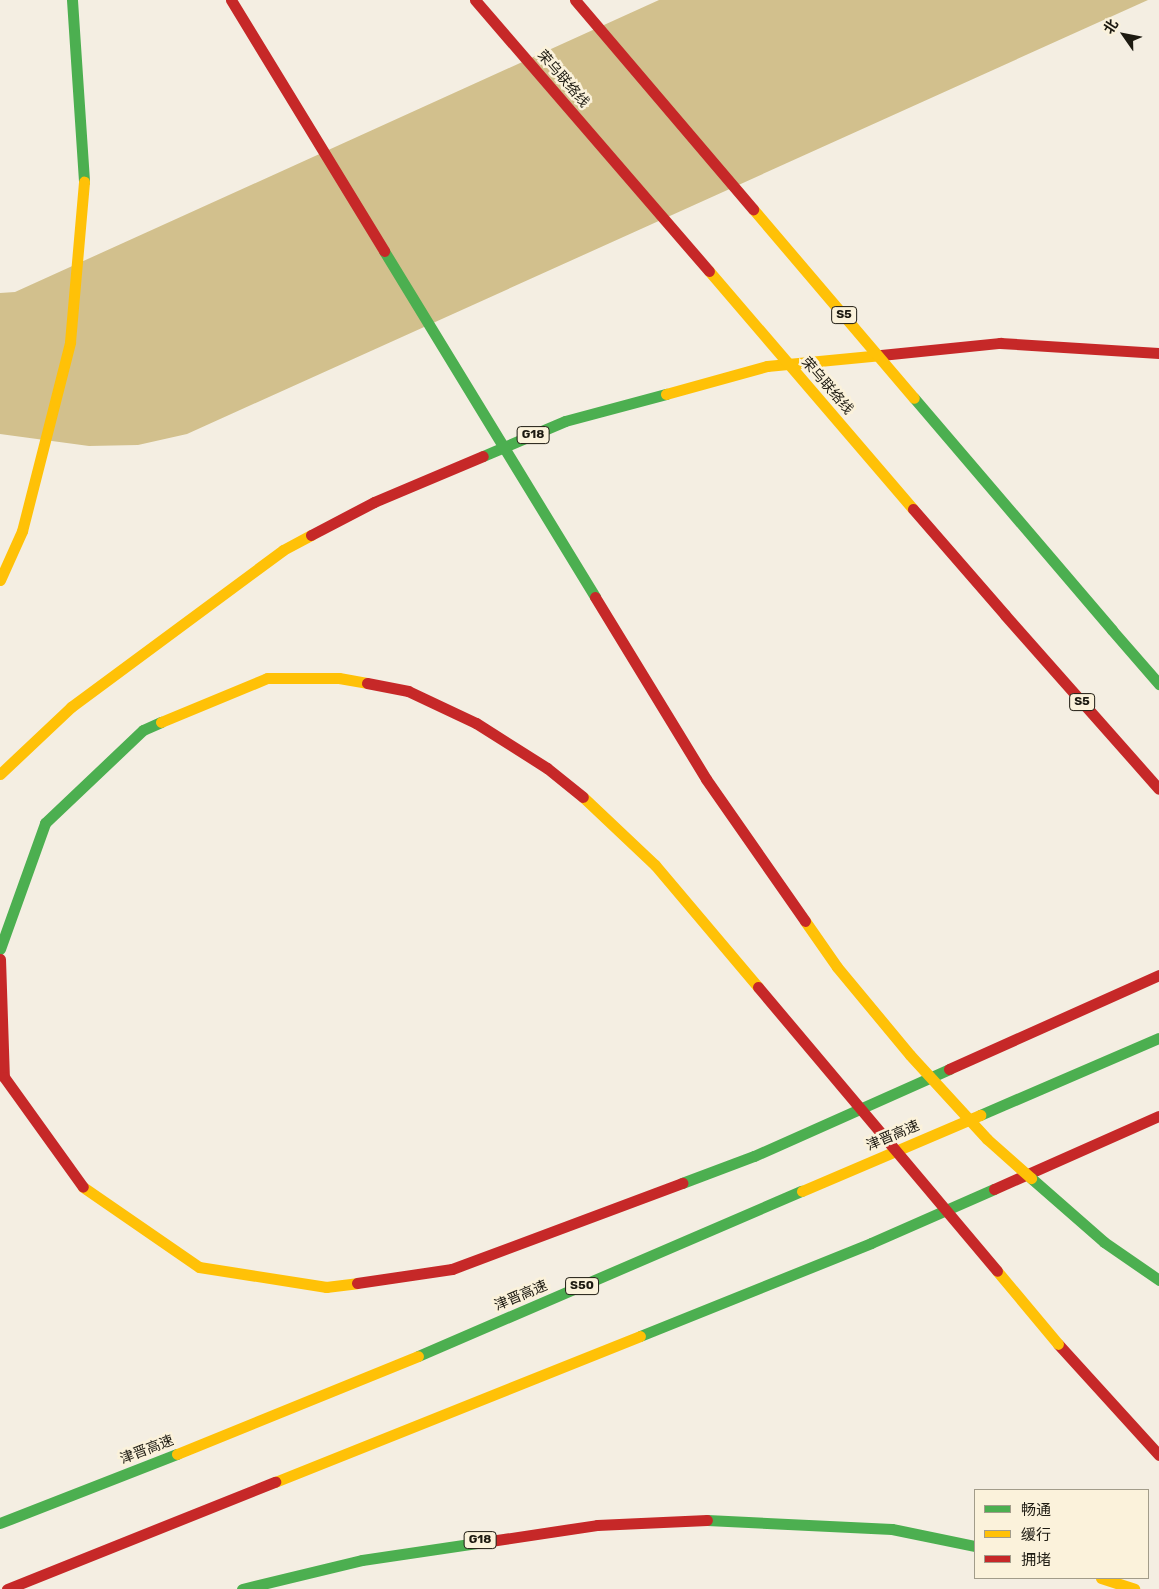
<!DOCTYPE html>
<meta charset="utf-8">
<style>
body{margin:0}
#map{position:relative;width:1159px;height:1589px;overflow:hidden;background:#f4eee2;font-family:Rubik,"Noto Sans SC",sans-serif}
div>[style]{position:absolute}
.water>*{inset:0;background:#d2c08d}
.fast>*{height:11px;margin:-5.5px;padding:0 5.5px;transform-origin:5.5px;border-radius:5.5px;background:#4caf50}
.slow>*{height:11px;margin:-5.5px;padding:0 5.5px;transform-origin:5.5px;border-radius:5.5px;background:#ffc107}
.jam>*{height:11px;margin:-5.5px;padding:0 5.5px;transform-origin:5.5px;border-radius:5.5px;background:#c62828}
.fast-bridge>*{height:11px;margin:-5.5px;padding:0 5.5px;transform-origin:5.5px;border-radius:5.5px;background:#4caf50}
.slow-bridge>*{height:11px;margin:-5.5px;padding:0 5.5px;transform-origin:5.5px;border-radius:5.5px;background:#ffc107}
.jam-bridge>*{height:11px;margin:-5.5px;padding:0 5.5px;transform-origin:5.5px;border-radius:5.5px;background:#c62828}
span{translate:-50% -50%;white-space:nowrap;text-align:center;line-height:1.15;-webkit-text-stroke:5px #fbf2db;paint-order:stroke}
.shield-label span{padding:1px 4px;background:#fbf2db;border:1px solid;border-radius:4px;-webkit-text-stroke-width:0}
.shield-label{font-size:12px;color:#1d1a11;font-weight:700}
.street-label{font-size:14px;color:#1d1a11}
.legend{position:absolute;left:974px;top:1489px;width:175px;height:90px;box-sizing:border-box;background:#fbf2db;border:1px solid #a29c8a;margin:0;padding:6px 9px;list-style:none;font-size:15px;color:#1d1a11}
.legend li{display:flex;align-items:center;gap:10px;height:25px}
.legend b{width:25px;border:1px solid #a29c8a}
.north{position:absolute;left:1099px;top:10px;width:50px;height:50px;-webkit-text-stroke:4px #fbf2db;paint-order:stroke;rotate:303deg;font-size:14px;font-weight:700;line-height:20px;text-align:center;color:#1d1a11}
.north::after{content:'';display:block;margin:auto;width:18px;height:22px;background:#1d1a11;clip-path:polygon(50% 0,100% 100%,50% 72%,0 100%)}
</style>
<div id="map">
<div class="water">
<div style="clip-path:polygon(659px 0,1148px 0,187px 434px,138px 445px,89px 446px,0 434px,0 293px,15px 292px)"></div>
</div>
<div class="fast">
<div style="left:72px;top:0;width:182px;rotate:86.2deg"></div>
<div style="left:483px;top:456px;width:89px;rotate:-23.1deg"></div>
<div style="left:565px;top:421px;width:105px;rotate:-15deg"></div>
<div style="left:1112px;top:630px;width:72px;rotate:49deg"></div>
<div style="left:0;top:949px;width:134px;rotate:-70.3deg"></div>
<div style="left:45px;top:823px;width:135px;rotate:-43.5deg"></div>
<div style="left:143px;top:730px;width:20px;rotate:-24deg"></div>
<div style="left:980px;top:1115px;width:195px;rotate:-23.3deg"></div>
<div style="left:682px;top:1183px;width:77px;rotate:-20.6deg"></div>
<div style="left:754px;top:1156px;width:214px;rotate:-24deg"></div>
<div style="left:640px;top:1336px;width:249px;rotate:-21.9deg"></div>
<div style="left:871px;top:1243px;width:134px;rotate:-23.7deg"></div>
<div style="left:418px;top:1356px;width:418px;rotate:-23.3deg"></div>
<div style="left:707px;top:1520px;width:185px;rotate:2.8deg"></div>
<div style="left:892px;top:1529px;width:85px;rotate:11.6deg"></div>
<div style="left:0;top:1523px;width:190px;rotate:-21.3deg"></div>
<div style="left:242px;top:1589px;width:123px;rotate:-13.6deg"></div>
<div style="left:362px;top:1560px;width:116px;rotate:-8.4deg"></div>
</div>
<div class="slow">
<div style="left:666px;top:394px;width:105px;rotate:-15.5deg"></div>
<div style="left:767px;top:366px;width:115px;rotate:-5.5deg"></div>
<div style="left:0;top:580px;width:54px;rotate:-65.8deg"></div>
<div style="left:22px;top:531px;width:195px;rotate:-75.7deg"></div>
<div style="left:70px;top:342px;width:161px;rotate:-85deg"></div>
<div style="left:161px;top:722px;width:115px;rotate:-22.5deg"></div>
<div style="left:267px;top:678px;width:72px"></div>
<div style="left:339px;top:678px;width:28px;rotate:10deg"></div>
<div style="left:0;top:774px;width:98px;rotate:-43.3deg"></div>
<div style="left:71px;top:707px;width:264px;rotate:-36.5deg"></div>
<div style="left:283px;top:550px;width:32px;rotate:-28deg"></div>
<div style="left:583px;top:797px;width:99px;rotate:43.4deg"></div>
<div style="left:655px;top:865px;width:160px;rotate:49.8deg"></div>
<div style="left:83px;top:1187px;width:141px;rotate:34.6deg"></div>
<div style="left:199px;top:1267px;width:129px;rotate:8.9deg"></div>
<div style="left:326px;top:1287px;width:31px;rotate:-7deg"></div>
<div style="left:802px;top:1191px;width:194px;rotate:-23.1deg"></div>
<div style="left:177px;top:1454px;width:260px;rotate:-22.1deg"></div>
<div style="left:275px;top:1482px;width:393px;rotate:-21.8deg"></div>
<div style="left:1101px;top:1578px;width:35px;rotate:18deg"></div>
</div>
<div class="jam">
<div style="left:881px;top:355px;width:120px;rotate:-5.8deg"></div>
<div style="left:1000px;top:343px;width:159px;rotate:3.6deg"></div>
<div style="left:311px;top:535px;width:71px;rotate:-27.6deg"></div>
<div style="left:374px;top:502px;width:118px;rotate:-22.9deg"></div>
<div style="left:1005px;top:615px;width:232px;rotate:48.5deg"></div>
<div style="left:367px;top:683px;width:42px;rotate:11deg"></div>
<div style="left:408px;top:691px;width:75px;rotate:25.2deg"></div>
<div style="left:476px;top:723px;width:84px;rotate:32.4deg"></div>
<div style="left:547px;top:768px;width:46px;rotate:38.9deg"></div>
<div style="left:0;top:959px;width:118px;rotate:88.1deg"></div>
<div style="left:4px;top:1077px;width:135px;rotate:54.3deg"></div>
<div style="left:949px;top:1069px;width:230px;rotate:-24.1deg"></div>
<div style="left:994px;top:1189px;width:180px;rotate:-23.9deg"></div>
<div style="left:357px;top:1283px;width:96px;rotate:-8.4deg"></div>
<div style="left:452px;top:1269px;width:246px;rotate:-20.5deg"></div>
<div style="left:1058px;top:1344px;width:150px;rotate:47.7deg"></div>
<div style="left:477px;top:1543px;width:121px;rotate:-8.5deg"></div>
<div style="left:597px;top:1525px;width:110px;rotate:-2.6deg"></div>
<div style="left:7px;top:1589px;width:289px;rotate:-21.8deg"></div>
</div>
<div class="fast-bridge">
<div style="left:384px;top:251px;width:405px;rotate:58.6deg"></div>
<div style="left:914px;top:398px;width:305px;rotate:49.5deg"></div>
<div style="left:1031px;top:1178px;width:97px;rotate:41.2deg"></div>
<div style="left:1104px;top:1242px;width:67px;rotate:34.6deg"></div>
</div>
<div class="slow-bridge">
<div style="left:753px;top:209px;width:248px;rotate:49.6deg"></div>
<div style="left:709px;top:271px;width:313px;rotate:49.4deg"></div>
<div style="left:805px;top:921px;width:56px;rotate:55.2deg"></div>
<div style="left:837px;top:967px;width:114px;rotate:50.3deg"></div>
<div style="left:910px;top:1055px;width:114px;rotate:47.5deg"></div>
<div style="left:987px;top:1139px;width:59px;rotate:41.6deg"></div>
<div style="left:997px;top:1271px;width:95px;rotate:50.1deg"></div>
</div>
<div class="jam-bridge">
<div style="left:231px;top:0;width:294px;rotate:58.6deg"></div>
<div style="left:475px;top:0;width:358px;rotate:49.2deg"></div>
<div style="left:575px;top:0;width:275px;rotate:49.6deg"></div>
<div style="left:913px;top:509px;width:140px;rotate:49deg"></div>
<div style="left:595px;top:597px;width:213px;rotate:58.6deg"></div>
<div style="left:706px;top:779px;width:173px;rotate:55.1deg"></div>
<div style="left:758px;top:987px;width:371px;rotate:49.9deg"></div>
</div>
<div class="shield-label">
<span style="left:844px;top:315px">S5</span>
<span style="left:533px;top:435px">G18</span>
<span style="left:1082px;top:702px">S5</span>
<span style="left:582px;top:1286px">S50</span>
<span style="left:480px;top:1540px">G18</span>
</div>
<div class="street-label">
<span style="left:563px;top:79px;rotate:49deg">荣乌联络线</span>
<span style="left:827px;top:386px;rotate:49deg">荣乌联络线</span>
<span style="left:893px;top:1136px;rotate:-23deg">津晋高速</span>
<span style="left:521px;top:1296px;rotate:-23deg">津晋高速</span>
<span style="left:147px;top:1450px;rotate:-21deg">津晋高速</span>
</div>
<ul class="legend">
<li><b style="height:6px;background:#4caf50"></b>畅通</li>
<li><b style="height:6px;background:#ffc107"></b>缓行</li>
<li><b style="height:6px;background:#c62828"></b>拥堵</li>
</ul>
<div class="north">北</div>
</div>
